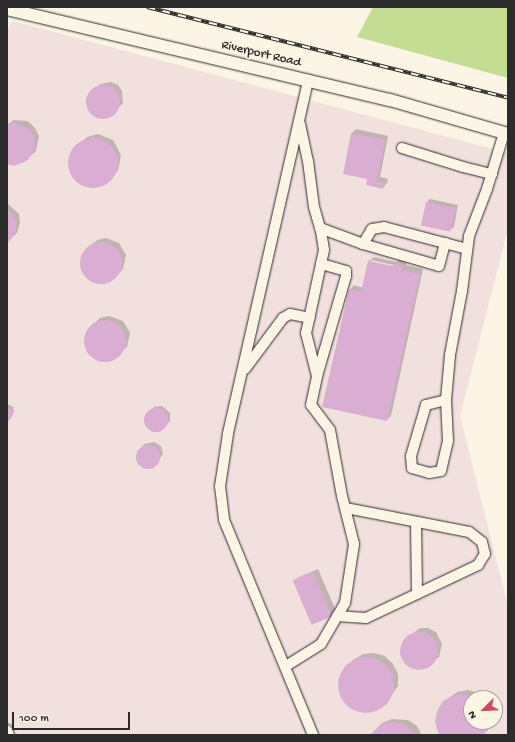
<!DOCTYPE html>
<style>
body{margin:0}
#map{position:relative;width:515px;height:742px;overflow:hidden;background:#fcf5e5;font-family:"Gochi Hand",sans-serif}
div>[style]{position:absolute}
.built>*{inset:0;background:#f2e0df}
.green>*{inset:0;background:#c5dd93}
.shadow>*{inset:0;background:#0003}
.building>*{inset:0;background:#daaed2;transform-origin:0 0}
.round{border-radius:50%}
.roads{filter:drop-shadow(0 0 1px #2b2b2b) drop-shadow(0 0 1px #2b2b2b)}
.minor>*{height:10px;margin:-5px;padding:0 5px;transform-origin:5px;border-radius:5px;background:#fcf5e5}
.major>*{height:12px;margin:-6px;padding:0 6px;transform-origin:6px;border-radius:6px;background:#fcf5e5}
.rail>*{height:4px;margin-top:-2px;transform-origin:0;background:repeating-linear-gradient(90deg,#fcf5e5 0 8px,#2b2b2b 0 16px);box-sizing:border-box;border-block:1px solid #2b2b2b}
span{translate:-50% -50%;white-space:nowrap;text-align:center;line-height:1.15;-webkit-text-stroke:3.5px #fcf5e5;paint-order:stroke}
.street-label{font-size:13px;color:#2b2b2b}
.frame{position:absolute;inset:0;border:8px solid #2b2b2b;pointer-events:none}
.north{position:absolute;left:463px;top:690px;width:40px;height:40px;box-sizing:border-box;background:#fcf5e5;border:1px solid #a8a49b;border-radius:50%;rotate:246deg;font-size:11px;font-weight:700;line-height:16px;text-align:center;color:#2b2b2b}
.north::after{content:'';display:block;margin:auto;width:14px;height:18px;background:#d1495b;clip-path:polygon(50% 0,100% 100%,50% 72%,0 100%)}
.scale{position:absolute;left:12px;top:712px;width:118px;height:18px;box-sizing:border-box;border:2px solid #2b2b2b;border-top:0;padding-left:5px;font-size:12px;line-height:14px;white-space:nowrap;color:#2b2b2b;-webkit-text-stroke:3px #fcf5e5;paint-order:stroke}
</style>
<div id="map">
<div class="built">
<div style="clip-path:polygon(evenodd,13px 21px,508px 153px,508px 229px,460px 416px,508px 606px,508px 735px,7px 735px,7px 29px,13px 21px,471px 698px,495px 698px,495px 722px,471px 722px,471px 698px)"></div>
</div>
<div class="green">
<div style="clip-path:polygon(373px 7px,508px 7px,508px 78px,357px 37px)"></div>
</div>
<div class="shadow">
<div style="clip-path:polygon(111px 82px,118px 85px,122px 91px,123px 103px,110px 116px,99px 117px,93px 114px,88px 108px,88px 97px,100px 84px)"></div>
<div style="clip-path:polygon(14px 120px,28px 121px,35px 128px,39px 136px,36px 151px,24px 162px,14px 164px,7px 162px,7px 125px)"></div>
<div style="clip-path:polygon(356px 129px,388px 136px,380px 177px,388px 179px,387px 183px,383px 188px,369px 178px,352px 133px)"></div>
<div style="clip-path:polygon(98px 134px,113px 140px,121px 155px,118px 171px,99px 186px,94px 187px,83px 184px,74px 177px,70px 166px,73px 150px,87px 137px)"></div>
<div style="clip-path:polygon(430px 199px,458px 205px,454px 227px,450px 230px,427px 202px)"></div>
<div style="clip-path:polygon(7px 203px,19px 214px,20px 223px,17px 233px,7px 242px)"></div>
<div style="clip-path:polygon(106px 238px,119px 243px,126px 255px,123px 269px,118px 274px,106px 283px,97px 283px,88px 278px,81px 266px,85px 252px,97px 240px)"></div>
<div style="clip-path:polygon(evenodd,374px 257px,396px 262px,399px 260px,407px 262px,406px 265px,423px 269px,391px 416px,386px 420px,350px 290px,354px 285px,363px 288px,369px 261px,374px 257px,371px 260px,398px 266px,397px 268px,371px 262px,371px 260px)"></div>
<div style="clip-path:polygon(109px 316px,123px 321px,130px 333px,127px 347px,110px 360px,96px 359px,88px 353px,85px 344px,88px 329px,100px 318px)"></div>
<div style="clip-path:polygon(7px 404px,13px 407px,14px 412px,7px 421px)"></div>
<div style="clip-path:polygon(162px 406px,170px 413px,170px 421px,161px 431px,153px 432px,147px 427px,145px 417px,154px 407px)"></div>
<div style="clip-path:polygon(154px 442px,161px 446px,163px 454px,154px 467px,146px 468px,139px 463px,137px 455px,144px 444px)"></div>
<div style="clip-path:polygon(318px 569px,336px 611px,331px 615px,294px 581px,299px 577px)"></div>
<div style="clip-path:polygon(420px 628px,428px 628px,436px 632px,442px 644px,439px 657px,424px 669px,411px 667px,402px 657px,401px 649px,404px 640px)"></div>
<div style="clip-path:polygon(374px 653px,385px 656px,393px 664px,398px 674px,398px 686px,384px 705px,374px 711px,363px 712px,353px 708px,344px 701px,339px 685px,341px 674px,353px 660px,363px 654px)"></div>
<div style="clip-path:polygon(468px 690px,478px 693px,484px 698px,471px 698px,471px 722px,491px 722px,488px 730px,482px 735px,441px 735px,443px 702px,457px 692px)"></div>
<div style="clip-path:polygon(392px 719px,408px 720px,417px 726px,422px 735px,371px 735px,382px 723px)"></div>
</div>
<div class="building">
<div class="round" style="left:86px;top:85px;width:34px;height:34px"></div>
<div style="clip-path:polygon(14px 123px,28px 128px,34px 136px,35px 146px,28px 160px,14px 166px,7px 164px,7px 124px)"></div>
<div style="clip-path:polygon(351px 133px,385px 140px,376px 182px,384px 183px,383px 189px,366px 185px,367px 179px,343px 174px)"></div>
<div class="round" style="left:68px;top:138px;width:50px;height:50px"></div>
<div style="left:426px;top:202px;width:30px;height:24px;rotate:12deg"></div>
<div style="clip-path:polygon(7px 209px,15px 218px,16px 229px,12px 238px,7px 244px)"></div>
<div class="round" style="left:80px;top:242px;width:42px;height:42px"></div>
<div style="clip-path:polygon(368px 261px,393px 266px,393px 264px,403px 266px,402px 270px,420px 274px,387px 421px,322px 407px,349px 289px,361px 292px)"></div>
<div class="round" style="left:84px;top:320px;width:42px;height:42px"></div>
<div style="clip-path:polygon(7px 406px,11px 409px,13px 415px,7px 423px)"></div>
<div class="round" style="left:144px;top:408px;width:24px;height:24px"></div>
<div class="round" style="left:136px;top:445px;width:24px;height:24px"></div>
<div style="left:313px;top:572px;width:48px;height:22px;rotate:67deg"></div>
<div class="round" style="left:400px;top:632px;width:38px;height:38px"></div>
<div class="round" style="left:338px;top:657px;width:56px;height:56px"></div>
<div style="clip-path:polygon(457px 694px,468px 695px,476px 698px,471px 698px,471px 722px,488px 722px,484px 735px,439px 735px,435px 722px,437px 711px,443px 701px)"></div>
<div style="clip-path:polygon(392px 722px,403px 724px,416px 735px,370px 735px,381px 724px)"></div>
</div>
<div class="roads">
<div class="minor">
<div style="left:308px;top:81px;width:362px;rotate:102.8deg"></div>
<div style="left:228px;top:434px;width:53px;rotate:98.7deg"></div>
<div style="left:220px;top:486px;width:34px;rotate:83deg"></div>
<div style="left:224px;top:520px;width:233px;rotate:67.5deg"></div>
<div style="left:300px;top:124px;width:38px;rotate:78deg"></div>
<div style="left:308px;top:161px;width:46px;rotate:82.6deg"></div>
<div style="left:314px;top:207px;width:25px;rotate:74deg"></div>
<div style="left:321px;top:231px;width:19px;rotate:81deg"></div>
<div style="left:324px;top:250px;width:85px;rotate:102.2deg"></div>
<div style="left:306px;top:333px;width:44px;rotate:75.7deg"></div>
<div style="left:402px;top:148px;width:64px;rotate:17.3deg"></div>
<div style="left:463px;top:167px;width:30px;rotate:14deg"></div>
<div style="left:320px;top:228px;width:46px;rotate:20.4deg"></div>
<div style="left:363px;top:244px;width:79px;rotate:16.1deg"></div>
<div style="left:439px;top:266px;width:24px;rotate:-75deg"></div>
<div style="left:363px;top:244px;width:17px;rotate:-59deg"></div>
<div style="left:372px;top:229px;width:12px;rotate:-9deg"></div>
<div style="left:384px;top:227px;width:86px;rotate:14.8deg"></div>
<div style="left:245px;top:369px;width:64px;rotate:-53.3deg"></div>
<div style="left:283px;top:318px;width:8px;rotate:-30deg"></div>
<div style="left:290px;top:314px;width:20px;rotate:11deg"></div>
<div style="left:446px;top:400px;width:21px;rotate:166deg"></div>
<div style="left:426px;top:405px;width:53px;rotate:106.4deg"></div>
<div style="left:411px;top:456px;width:12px;rotate:85deg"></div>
<div style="left:412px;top:468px;width:18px;rotate:16deg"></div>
<div style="left:429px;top:473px;width:12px;rotate:-9deg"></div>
<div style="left:441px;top:471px;width:31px;rotate:-77deg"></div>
<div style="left:448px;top:441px;width:41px;rotate:-92.8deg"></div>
<div style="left:446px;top:400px;width:45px;rotate:-84.9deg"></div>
<div style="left:450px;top:355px;width:65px;rotate:-79.4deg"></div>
<div style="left:462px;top:291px;width:55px;rotate:-82.7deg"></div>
<div style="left:469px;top:236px;width:50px;rotate:-69deg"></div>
<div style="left:487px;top:189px;width:59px;rotate:-73.1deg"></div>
<div style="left:416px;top:522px;width:72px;rotate:89.2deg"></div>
<div style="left:337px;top:616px;width:29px;rotate:4deg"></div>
<div style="left:366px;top:618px;width:124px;rotate:-25.3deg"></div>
<div style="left:478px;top:565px;width:13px;rotate:-58deg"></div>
<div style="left:485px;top:554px;width:12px;rotate:-104deg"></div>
<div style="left:482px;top:542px;width:16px;rotate:-142deg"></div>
<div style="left:469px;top:532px;width:126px;rotate:-169deg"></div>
<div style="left:286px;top:666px;width:41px;rotate:-32.2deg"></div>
<div style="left:321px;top:644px;width:48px;rotate:-59.7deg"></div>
<div style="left:345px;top:603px;width:60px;rotate:-81.3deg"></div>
<div style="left:354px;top:544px;width:49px;rotate:-104deg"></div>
<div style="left:342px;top:496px;width:67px;rotate:-100.3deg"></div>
<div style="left:330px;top:430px;width:31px;rotate:-127deg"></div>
<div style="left:311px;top:405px;width:30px;rotate:-78deg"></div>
<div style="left:317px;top:376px;width:104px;rotate:-73.8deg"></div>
<div style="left:346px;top:276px;width:5px;rotate:-90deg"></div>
<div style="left:346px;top:271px;width:26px;rotate:-164deg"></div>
<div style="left:7px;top:730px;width:5px;rotate:68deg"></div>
</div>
<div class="major">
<div style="left:7px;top:9px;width:394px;rotate:13.4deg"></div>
<div style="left:390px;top:100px;width:123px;rotate:16.1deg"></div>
</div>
</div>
<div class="rail">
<div style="left:147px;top:7px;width:372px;rotate:14.1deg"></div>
</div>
<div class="street-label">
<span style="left:261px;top:55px;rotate:13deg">Riverport Road</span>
</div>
<div class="frame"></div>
<div class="north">N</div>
<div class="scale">100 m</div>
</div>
